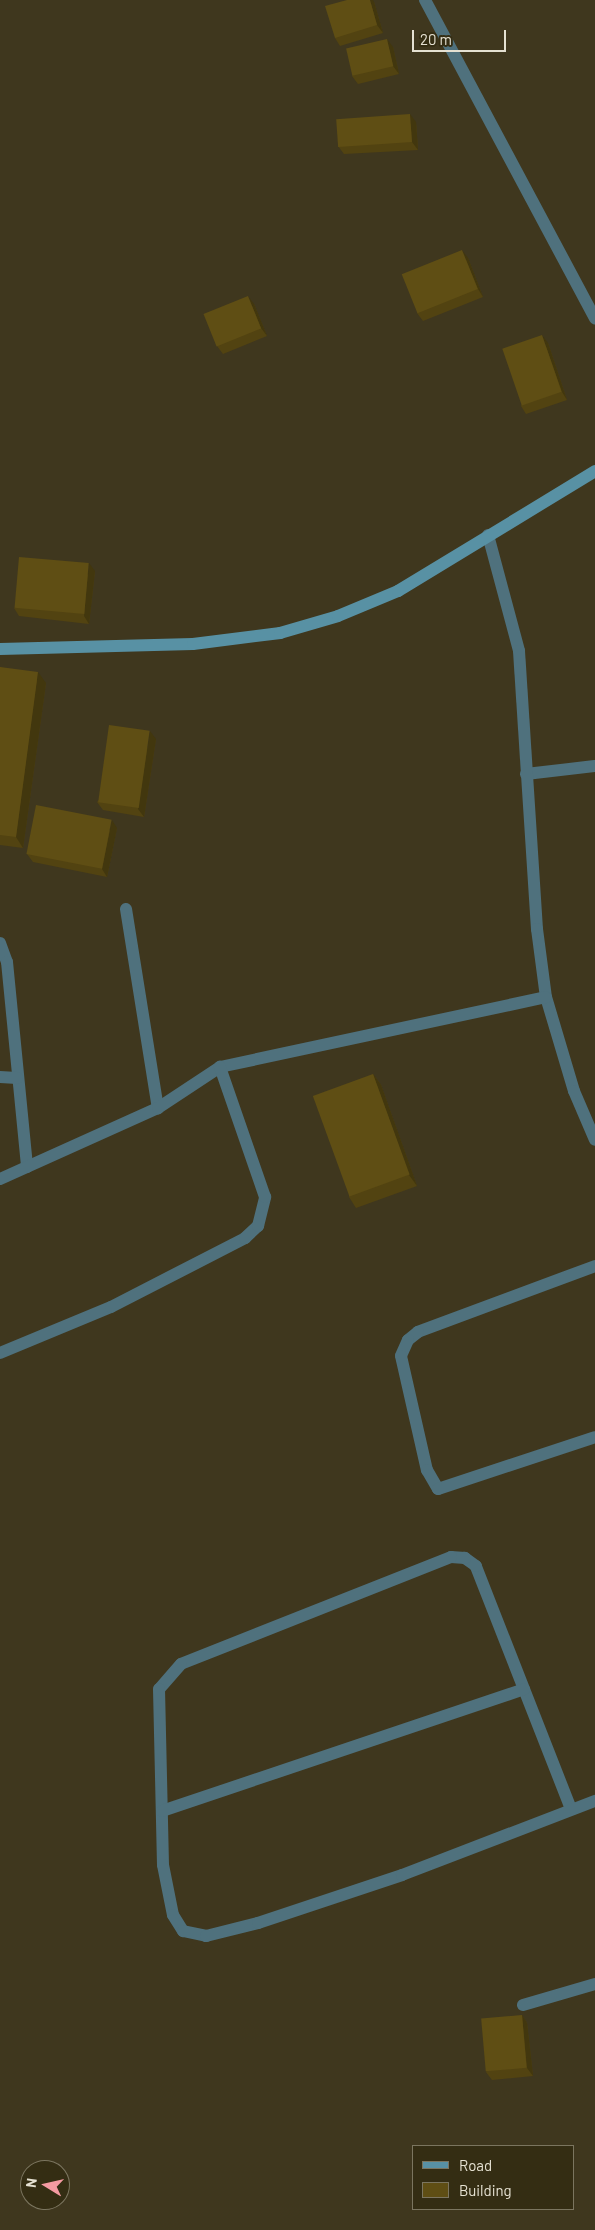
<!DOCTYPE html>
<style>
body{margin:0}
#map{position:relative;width:595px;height:2230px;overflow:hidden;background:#3f371e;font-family:Barlow,sans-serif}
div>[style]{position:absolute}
.lane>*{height:12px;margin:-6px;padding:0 6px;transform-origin:6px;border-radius:6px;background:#4f717d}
.street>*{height:12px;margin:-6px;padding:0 6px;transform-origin:6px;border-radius:6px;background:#4f717d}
.secondary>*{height:12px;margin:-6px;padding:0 6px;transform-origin:6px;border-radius:6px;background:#5891a4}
.wall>*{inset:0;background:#524311}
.shaded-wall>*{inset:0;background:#42370e}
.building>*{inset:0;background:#5f4e14;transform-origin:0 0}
span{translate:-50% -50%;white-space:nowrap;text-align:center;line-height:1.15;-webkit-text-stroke:4px #342d13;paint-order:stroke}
.legend{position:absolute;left:412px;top:2145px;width:162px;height:65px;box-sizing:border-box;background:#342d13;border:1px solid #7b755f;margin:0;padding:6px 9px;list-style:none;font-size:15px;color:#e5e1d2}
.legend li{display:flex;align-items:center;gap:10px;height:25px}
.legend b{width:25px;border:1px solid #7b755f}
.north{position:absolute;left:20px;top:2160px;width:50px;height:50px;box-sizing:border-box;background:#342d13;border:1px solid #7b755f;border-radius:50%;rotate:279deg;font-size:14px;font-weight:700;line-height:20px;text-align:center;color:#e5e1d2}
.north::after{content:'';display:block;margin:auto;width:18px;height:22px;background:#f49aa1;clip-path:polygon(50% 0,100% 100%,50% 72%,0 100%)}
.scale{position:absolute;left:412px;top:30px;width:94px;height:22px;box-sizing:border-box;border:2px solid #e5e1d2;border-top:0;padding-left:6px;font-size:15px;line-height:18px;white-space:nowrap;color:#e5e1d2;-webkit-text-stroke:4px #342d13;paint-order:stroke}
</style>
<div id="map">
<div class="lane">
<div style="left:526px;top:774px;width:69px;rotate:-6.6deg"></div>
<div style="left:523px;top:2005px;width:75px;rotate:-16.3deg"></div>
</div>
<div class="street">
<div style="left:425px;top:0;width:361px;rotate:61.9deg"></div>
<div style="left:488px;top:535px;width:120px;rotate:75deg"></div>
<div style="left:519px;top:651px;width:279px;rotate:86.3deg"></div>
<div style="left:537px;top:929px;width:69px;rotate:82.5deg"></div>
<div style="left:546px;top:997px;width:98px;rotate:73.4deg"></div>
<div style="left:574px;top:1091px;width:53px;rotate:66.8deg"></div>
<div style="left:126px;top:909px;width:202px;rotate:80.9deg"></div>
<div style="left:0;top:943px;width:20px;rotate:70deg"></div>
<div style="left:7px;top:962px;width:206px;rotate:84.4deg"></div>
<div style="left:0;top:1077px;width:17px;rotate:3deg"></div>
<div style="left:0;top:1179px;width:173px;rotate:-24.2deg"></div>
<div style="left:158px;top:1108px;width:74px;rotate:-33.5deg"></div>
<div style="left:220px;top:1067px;width:333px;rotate:-12.1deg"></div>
<div style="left:595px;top:1266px;width:189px;rotate:159.6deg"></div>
<div style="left:418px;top:1332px;width:13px;rotate:141deg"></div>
<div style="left:408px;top:1340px;width:17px;rotate:114deg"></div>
<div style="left:401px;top:1356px;width:117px;rotate:77.2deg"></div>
<div style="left:427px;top:1470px;width:22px;rotate:60deg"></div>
<div style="left:438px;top:1489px;width:165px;rotate:-18.3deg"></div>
<div style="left:0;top:1353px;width:120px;rotate:-22.5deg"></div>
<div style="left:111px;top:1307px;width:151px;rotate:-27.2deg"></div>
<div style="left:245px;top:1238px;width:18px;rotate:-43deg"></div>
<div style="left:258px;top:1226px;width:30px;rotate:-76deg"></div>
<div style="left:265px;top:1197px;width:138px;rotate:-109.1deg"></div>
<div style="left:571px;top:1809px;width:261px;rotate:-111.4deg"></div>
<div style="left:476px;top:1566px;width:14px;rotate:-144deg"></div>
<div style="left:465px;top:1558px;width:14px;rotate:-176deg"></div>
<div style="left:451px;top:1557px;width:290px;rotate:158.4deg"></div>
<div style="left:181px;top:1664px;width:33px;rotate:131deg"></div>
<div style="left:159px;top:1689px;width:176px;rotate:88.7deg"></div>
<div style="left:163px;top:1865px;width:51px;rotate:78.7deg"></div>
<div style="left:173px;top:1915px;width:19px;rotate:58deg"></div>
<div style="left:183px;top:1931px;width:24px;rotate:12deg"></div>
<div style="left:206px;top:1936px;width:54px;rotate:-14deg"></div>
<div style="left:258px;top:1923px;width:152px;rotate:-18.4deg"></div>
<div style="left:402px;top:1875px;width:207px;rotate:-21deg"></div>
<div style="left:162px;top:1811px;width:382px;rotate:-18.6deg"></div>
</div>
<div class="secondary">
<div style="left:0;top:649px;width:193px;rotate:-1.5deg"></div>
<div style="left:193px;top:644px;width:88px;rotate:-7.2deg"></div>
<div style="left:280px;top:633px;width:60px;rotate:-16.3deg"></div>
<div style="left:338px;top:616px;width:65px;rotate:-22.6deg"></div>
<div style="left:398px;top:591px;width:231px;rotate:-31.3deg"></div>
</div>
<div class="wall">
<div style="clip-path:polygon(374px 2px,383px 33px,340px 46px,335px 38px)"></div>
<div style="clip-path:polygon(393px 47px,399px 74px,358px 84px,352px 76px)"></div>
<div style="clip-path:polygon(416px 122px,418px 150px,344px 154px,338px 146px)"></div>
<div style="clip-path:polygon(468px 258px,483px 297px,423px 321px,417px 313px)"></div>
<div style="clip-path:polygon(254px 304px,267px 336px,223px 354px,217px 346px)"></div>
<div style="clip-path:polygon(548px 343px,567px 400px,526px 414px,521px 406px)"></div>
<div style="clip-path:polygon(95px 571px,89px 624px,19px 616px,14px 608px)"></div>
<div style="clip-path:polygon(0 667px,46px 683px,23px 848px,0 845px)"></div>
<div style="clip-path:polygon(156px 739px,144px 817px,103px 810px,97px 802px)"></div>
<div style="clip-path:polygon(117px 828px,107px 877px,33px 862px,27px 854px)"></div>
<div style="clip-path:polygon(373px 1074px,381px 1085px,417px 1186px,356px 1208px,349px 1197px)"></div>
<div style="clip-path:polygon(522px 2015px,527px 2023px,533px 2076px,492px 2080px,486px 2072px)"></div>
</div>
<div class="shaded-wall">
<div style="clip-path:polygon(370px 0,373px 0,374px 2px,383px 33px,377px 25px)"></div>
<div style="clip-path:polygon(387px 39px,393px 47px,399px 74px,393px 66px)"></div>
<div style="clip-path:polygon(410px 114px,416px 122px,418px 150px,412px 142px)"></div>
<div style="clip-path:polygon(462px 250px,468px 258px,483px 297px,478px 289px)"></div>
<div style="clip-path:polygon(248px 296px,254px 304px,267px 336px,261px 328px)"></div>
<div style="clip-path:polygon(542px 335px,548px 343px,567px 400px,562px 392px)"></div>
<div style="clip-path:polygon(89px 563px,95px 571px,89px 624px,84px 616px)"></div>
<div style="clip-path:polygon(38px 672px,46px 683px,23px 848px,16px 837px)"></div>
<div style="clip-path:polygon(150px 731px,156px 739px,144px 817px,138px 809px)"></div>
<div style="clip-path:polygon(112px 820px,117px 828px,107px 877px,102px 869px)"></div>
<div style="clip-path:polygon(373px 1074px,381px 1085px,417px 1186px,409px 1175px)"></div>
<div style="clip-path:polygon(522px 2015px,527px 2023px,533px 2076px,527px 2068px)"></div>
</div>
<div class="building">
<div style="clip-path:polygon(347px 0,370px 0,377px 25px,335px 38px,325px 6px)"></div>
<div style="left:387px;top:39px;width:28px;height:42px;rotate:77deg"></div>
<div style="left:410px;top:114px;width:28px;height:74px;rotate:86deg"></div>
<div style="left:462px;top:250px;width:42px;height:65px;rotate:68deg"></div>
<div style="left:248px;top:296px;width:35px;height:48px;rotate:68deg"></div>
<div style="left:542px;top:335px;width:60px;height:42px;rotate:71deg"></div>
<div style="left:19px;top:557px;width:70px;height:51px;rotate:5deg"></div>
<div style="clip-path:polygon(0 667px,38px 672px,16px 837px,0 835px)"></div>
<div style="left:109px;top:725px;width:41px;height:78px;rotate:8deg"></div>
<div style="left:36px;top:805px;width:77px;height:50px;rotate:11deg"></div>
<div style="left:373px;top:1074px;width:107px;height:64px;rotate:70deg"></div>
<div style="left:522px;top:2015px;width:53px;height:41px;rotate:85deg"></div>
</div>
<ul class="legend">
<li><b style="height:6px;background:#5891a4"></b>Road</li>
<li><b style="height:14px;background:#5f4e14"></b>Building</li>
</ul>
<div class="north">N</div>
<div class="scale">20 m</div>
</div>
